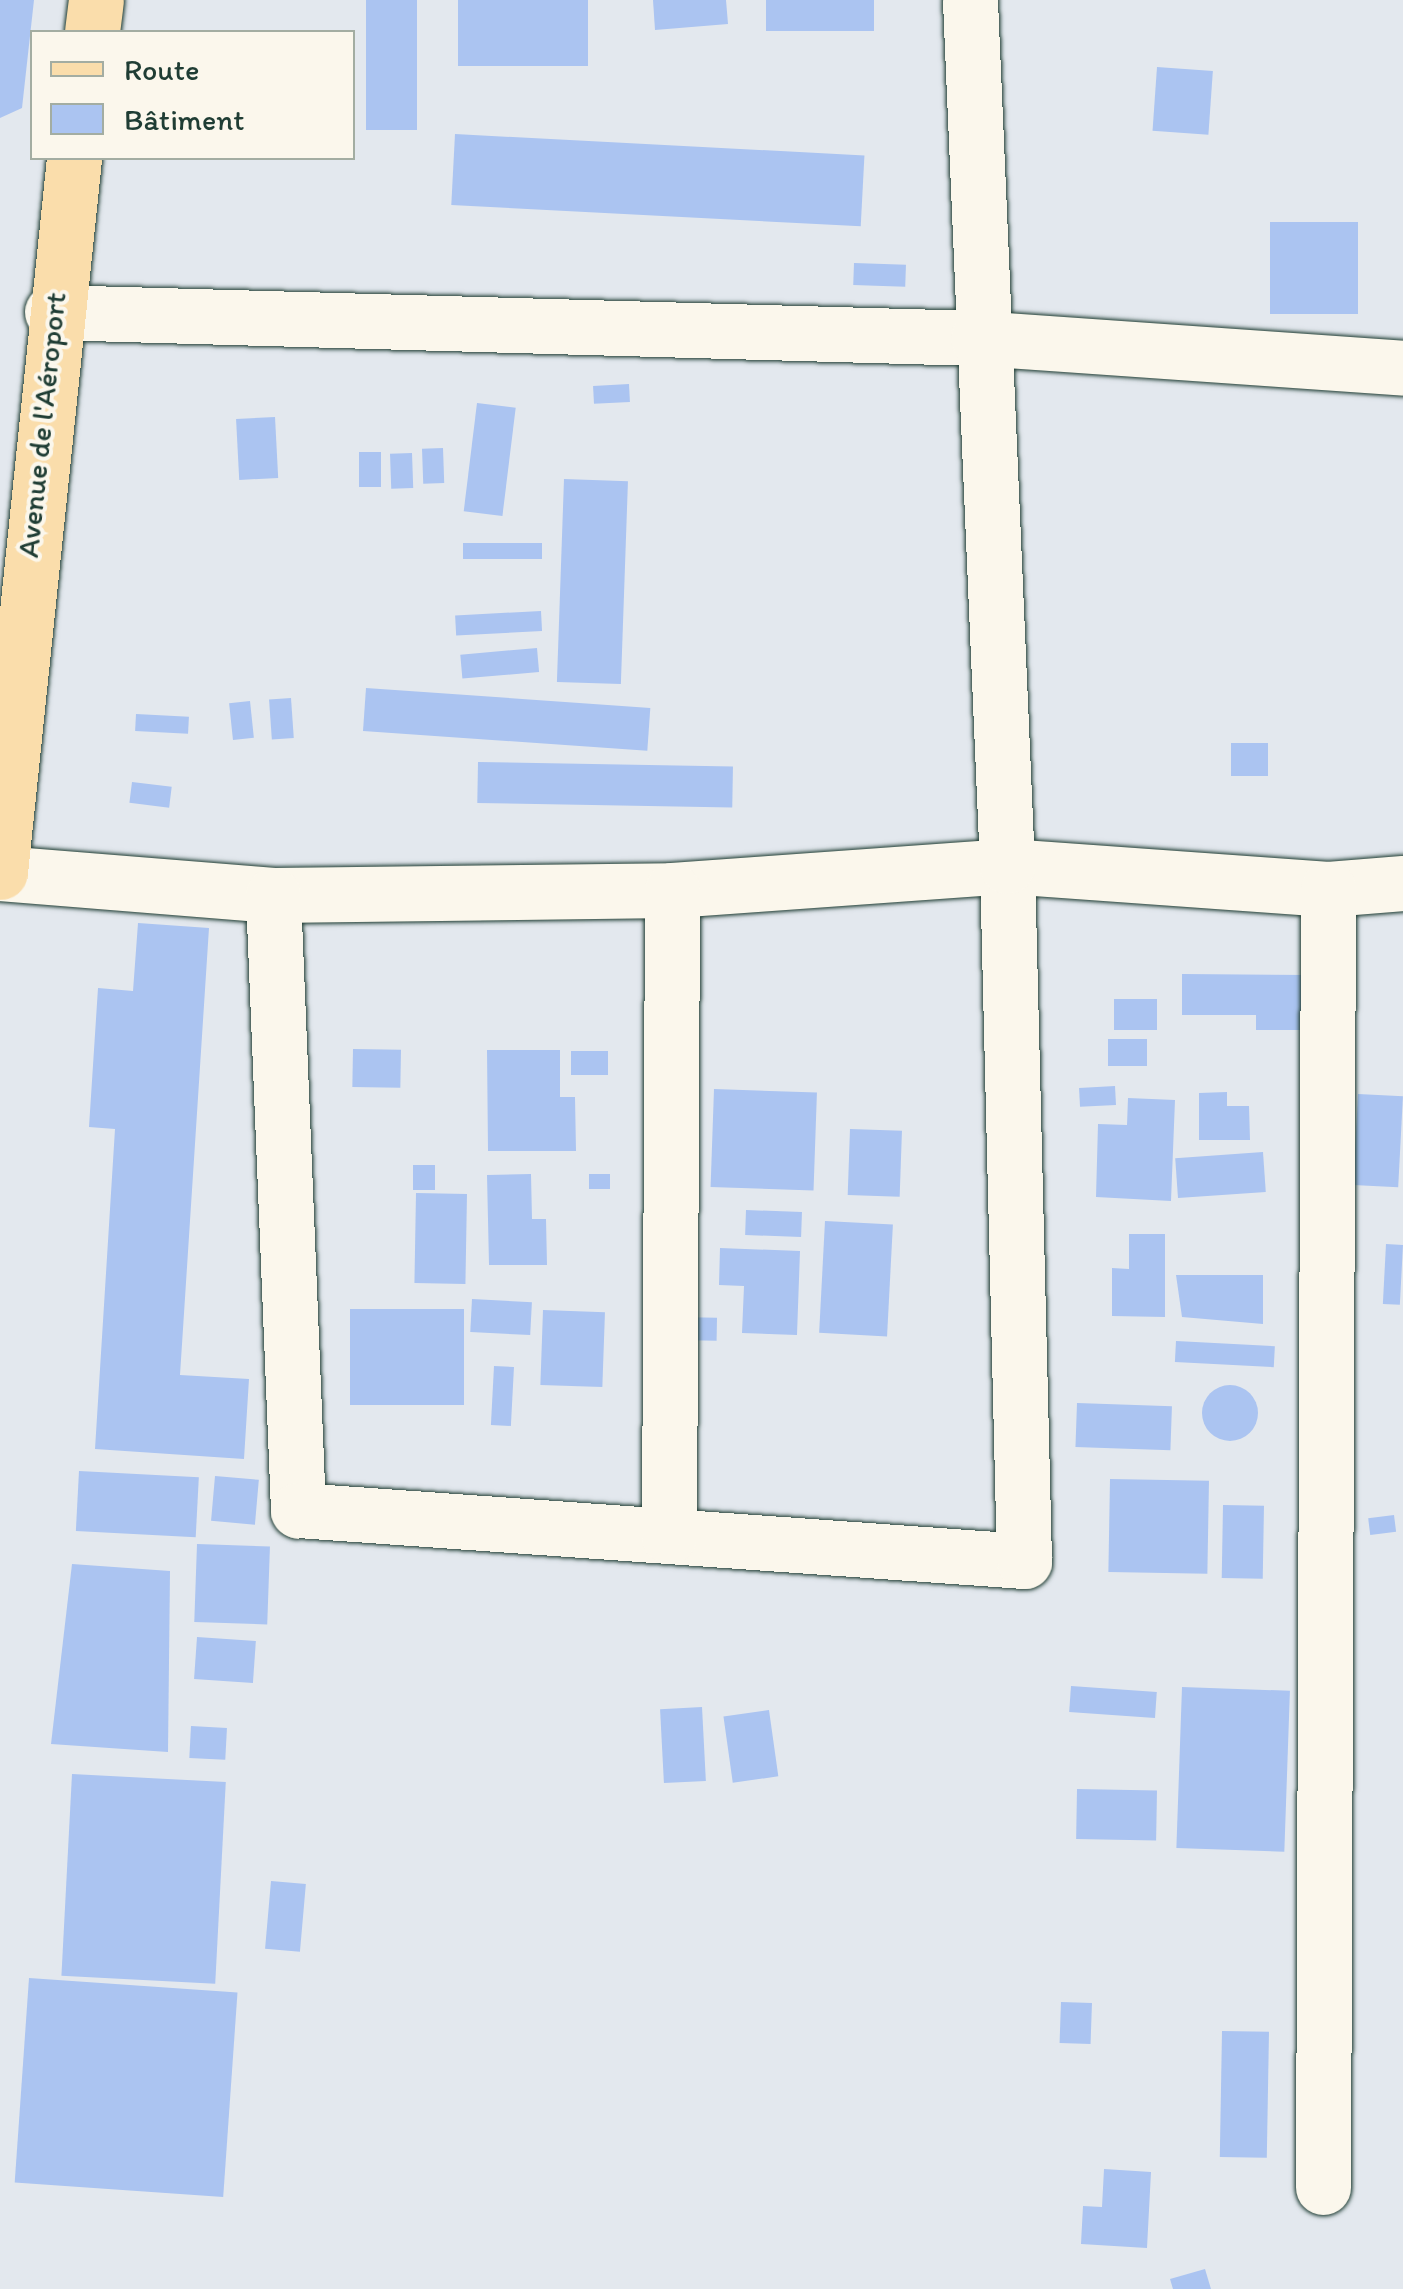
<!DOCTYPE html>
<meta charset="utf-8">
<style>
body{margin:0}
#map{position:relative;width:1403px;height:2289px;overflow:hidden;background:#e3e8ee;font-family:Itim,sans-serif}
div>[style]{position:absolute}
.building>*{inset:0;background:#abc4f1;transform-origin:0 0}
.round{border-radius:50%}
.roads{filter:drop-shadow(0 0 2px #1f3d34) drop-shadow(0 0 2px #1f3d34)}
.minor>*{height:55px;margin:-27.5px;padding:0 27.5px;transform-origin:27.5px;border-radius:27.5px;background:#fbf7ec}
.major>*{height:55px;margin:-27.5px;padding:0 27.5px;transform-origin:27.5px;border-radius:27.5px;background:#faddab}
span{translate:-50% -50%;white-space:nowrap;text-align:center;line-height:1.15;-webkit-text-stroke:8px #fbf7ec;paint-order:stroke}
.street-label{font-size:30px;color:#1f3d34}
.legend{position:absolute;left:30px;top:30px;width:325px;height:130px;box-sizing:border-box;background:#fbf7ec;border:2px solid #a3ada2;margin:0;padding:12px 18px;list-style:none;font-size:30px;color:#1f3d34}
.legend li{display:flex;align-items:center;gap:20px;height:50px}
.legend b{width:50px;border:2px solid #a3ada2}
</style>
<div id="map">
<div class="building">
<div style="clip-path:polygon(0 0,34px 0,22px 108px,0 118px)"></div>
<div style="left:366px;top:0;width:51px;height:130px"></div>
<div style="left:458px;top:0;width:130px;height:66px"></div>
<div style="clip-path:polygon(653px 0,726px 0,728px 24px,655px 30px)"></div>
<div style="left:766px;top:0;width:108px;height:31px"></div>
<div style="left:1157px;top:67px;width:56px;height:64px;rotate:4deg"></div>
<div style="left:455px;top:134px;width:410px;height:71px;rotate:3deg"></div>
<div style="left:1270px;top:222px;width:88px;height:92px"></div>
<div style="left:854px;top:263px;width:52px;height:22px;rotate:2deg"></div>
<div style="left:629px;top:384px;width:18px;height:36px;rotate:87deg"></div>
<div style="left:477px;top:403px;width:39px;height:109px;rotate:7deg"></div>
<div style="left:275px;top:417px;width:61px;height:39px;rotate:87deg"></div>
<div style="left:443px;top:448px;width:35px;height:21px;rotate:88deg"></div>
<div style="left:359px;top:452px;width:22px;height:35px"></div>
<div style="left:412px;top:453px;width:35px;height:22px;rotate:88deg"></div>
<div style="left:564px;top:479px;width:64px;height:203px;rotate:2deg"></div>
<div style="left:542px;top:543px;width:16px;height:79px;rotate:90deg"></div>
<div style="left:541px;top:611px;width:20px;height:86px;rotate:87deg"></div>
<div style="left:537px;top:648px;width:24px;height:77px;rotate:85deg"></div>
<div style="left:366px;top:688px;width:285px;height:43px;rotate:4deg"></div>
<div style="left:291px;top:698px;width:40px;height:22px;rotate:86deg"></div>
<div style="left:250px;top:701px;width:37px;height:21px;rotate:84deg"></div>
<div style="left:136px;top:714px;width:53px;height:17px;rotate:3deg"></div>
<div style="left:1268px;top:743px;width:33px;height:37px;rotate:90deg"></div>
<div style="left:478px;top:762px;width:255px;height:41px;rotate:1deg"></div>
<div style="left:132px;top:782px;width:40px;height:21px;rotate:7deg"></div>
<div style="clip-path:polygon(138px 923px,209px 928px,180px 1375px,249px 1379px,244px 1459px,95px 1449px,115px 1129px,89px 1127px,98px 988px,133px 991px)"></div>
<div style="clip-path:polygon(1182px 974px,1309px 975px,1309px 1030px,1256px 1030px,1256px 1015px,1182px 1015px)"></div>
<div style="left:1114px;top:999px;width:43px;height:31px"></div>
<div style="left:1147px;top:1039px;width:27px;height:39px;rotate:90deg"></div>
<div style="left:353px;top:1049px;width:48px;height:38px;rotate:1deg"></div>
<div style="clip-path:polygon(487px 1050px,560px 1050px,560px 1097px,575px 1097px,576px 1151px,488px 1151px)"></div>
<div style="left:608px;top:1051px;width:24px;height:37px;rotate:90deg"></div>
<div style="left:1115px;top:1086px;width:19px;height:36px;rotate:87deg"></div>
<div style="left:714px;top:1089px;width:103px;height:98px;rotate:2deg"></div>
<div style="clip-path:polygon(1227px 1092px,1227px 1106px,1249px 1106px,1250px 1140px,1199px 1140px,1199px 1093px)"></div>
<div style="left:1358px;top:1094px;width:45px;height:91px;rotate:3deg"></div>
<div style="clip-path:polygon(1128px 1098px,1175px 1100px,1171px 1201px,1096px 1197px,1098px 1124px,1127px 1125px)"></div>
<div style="left:850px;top:1129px;width:52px;height:66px;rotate:2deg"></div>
<div style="left:1263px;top:1152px;width:40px;height:88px;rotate:86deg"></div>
<div style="left:413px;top:1165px;width:22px;height:25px"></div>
<div style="clip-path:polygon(531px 1174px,532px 1219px,546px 1219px,547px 1265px,489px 1265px,487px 1175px)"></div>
<div style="left:610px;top:1174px;width:15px;height:21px;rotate:90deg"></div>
<div style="left:416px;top:1193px;width:51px;height:90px;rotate:1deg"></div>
<div style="left:746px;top:1210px;width:56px;height:25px;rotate:2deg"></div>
<div style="left:825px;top:1221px;width:68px;height:112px;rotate:3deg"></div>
<div style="clip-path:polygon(1129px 1234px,1165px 1234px,1165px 1317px,1112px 1316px,1112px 1268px,1129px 1269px)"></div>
<div style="left:1386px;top:1244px;width:17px;height:60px;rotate:3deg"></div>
<div style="clip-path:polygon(720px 1248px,800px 1251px,797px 1335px,742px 1333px,744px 1286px,719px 1285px)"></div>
<div style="clip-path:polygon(1176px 1275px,1263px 1275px,1263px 1324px,1182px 1317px)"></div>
<div style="left:472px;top:1299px;width:60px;height:33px;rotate:3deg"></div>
<div style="left:350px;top:1309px;width:114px;height:96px"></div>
<div style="left:543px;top:1310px;width:62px;height:75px;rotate:2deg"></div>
<div style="left:677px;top:1317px;width:40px;height:23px;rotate:1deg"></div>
<div style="left:1176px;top:1341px;width:99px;height:21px;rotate:3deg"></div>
<div style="left:494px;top:1366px;width:20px;height:59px;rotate:3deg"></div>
<div class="round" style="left:1202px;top:1385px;width:56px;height:56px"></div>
<div style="left:1077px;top:1403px;width:95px;height:44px;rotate:2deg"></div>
<div style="left:79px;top:1471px;width:120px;height:60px;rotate:3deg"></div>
<div style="left:215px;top:1476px;width:44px;height:45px;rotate:5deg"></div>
<div style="left:1110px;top:1479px;width:99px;height:93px;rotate:1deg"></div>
<div style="left:1223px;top:1505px;width:41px;height:73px;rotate:1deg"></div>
<div style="left:1394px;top:1515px;width:17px;height:26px;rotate:83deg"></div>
<div style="left:197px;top:1544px;width:73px;height:78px;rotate:2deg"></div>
<div style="clip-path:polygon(72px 1564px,170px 1571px,168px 1752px,51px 1744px)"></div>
<div style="left:197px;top:1637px;width:59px;height:42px;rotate:4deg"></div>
<div style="left:1071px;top:1686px;width:86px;height:26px;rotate:4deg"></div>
<div style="left:1182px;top:1687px;width:108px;height:161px;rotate:2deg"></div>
<div style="left:702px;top:1707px;width:74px;height:42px;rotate:87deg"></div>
<div style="left:769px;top:1710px;width:67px;height:46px;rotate:82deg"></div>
<div style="left:191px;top:1726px;width:36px;height:32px;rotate:3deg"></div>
<div style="left:72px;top:1774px;width:154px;height:202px;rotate:3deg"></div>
<div style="left:1077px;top:1789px;width:80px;height:50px;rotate:1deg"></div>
<div style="left:271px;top:1881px;width:35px;height:68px;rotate:5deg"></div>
<div style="left:29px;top:1978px;width:209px;height:205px;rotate:4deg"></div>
<div style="left:1061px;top:2002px;width:31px;height:41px;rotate:2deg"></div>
<div style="left:1222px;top:2031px;width:47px;height:126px;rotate:1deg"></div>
<div style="clip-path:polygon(1104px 2169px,1151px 2172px,1147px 2248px,1081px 2244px,1083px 2206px,1102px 2207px)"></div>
<div style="clip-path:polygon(1205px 2269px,1211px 2289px,1173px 2289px,1170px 2279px)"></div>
</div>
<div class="roads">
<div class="minor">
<div style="left:52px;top:312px;width:926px;rotate:1.61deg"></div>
<div style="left:978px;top:338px;width:426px;rotate:4deg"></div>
<div style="left:0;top:873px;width:274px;rotate:4.6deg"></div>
<div style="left:273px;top:895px;width:399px;rotate:-0.7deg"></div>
<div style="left:672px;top:890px;width:336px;rotate:-4.1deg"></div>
<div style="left:1007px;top:866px;width:322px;rotate:4.1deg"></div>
<div style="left:1328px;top:889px;width:75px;rotate:-4.6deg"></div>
<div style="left:273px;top:895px;width:616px;rotate:87.67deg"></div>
<div style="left:298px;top:1510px;width:728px;rotate:4.02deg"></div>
<div style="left:1024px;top:1561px;width:695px;rotate:-91.4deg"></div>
<div style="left:1007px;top:866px;width:867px;rotate:-92.45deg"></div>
<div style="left:669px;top:1536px;width:646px;rotate:-89.73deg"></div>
<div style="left:1323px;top:2187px;width:1298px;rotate:-89.78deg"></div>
</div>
<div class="major">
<div style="left:92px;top:32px;width:32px;rotate:-83deg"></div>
<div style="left:0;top:872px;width:718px;rotate:-84.08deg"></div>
</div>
</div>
<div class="street-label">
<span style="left:42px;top:425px;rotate:-84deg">Avenue de l'Aéroport</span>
</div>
<ul class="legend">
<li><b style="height:12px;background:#faddab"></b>Route</li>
<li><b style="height:28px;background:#abc4f1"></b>Bâtiment</li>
</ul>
</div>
